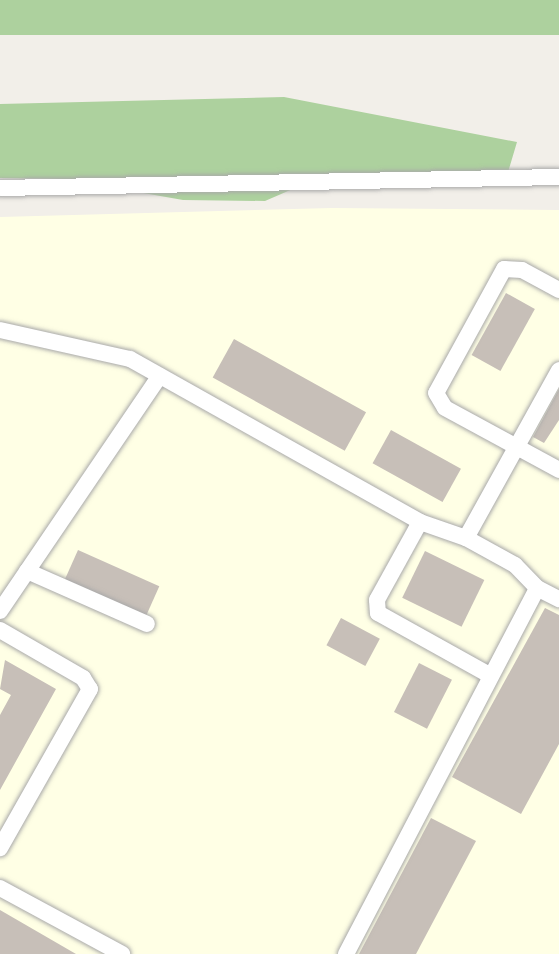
<!DOCTYPE html>
<style>
body{margin:0}
#map{position:relative;width:559px;height:954px;overflow:hidden;background:#f2efe9;font-family:"PT Sans",sans-serif}
div>[style]{position:absolute}
.education>*{inset:0;background:#ffffe5}
.forest>*{inset:0;background:#add19e;transform-origin:0 0}
.building>*{inset:0;background:#c7bfb8;transform-origin:0 0}
.roads{filter:drop-shadow(0 0 2px #a9a9a9) drop-shadow(0 0 2px #a9a9a9)}
.minor>*{height:16px;margin:-8px;padding:0 8px;transform-origin:8px;border-radius:8px;background:#fff}
span{translate:-50% -50%;white-space:nowrap;text-align:center;line-height:1.15;-webkit-text-stroke:4.5px #fff;paint-order:stroke}
</style>
<div id="map">
<div class="education">
<div style="clip-path:polygon(332px 208px,559px 210px,559px 954px,0 954px,0 217px)"></div>
</div>
<div class="forest">
<div style="left:0;top:0;width:559px;height:35px"></div>
<div style="clip-path:polygon(284px 97px,517px 142px,506px 179px,327px 174px,265px 201px,183px 200px,64px 179px,0 178px,0 104px)"></div>
</div>
<div class="building">
<div style="left:506px;top:293px;width:33px;height:71px;rotate:29deg"></div>
<div style="left:234px;top:339px;width:151px;height:44px;rotate:29deg"></div>
<div style="clip-path:polygon(559px 389px,559px 420px,544px 443px,533px 437px)"></div>
<div style="left:391px;top:430px;width:80px;height:38px;rotate:29deg"></div>
<div style="left:78px;top:550px;width:89px;height:34px;rotate:24deg"></div>
<div style="left:425px;top:551px;width:66px;height:52px;rotate:26deg"></div>
<div style="clip-path:polygon(545px 608px,559px 615px,559px 744px,521px 814px,452px 777px)"></div>
<div style="left:341px;top:618px;width:44px;height:31px;rotate:28deg"></div>
<div style="clip-path:polygon(5px 660px,56px 689px,0 790px,0 715px,11px 695px,0 689px)"></div>
<div style="left:419px;top:663px;width:37px;height:55px;rotate:27deg"></div>
<div style="clip-path:polygon(431px 818px,476px 841px,416px 954px,359px 954px)"></div>
<div style="clip-path:polygon(0 910px,76px 954px,0 954px)"></div>
</div>
<div class="roads">
<div class="minor">
<div style="left:0;top:188px;width:559px;rotate:-1.13deg"></div>
<div style="left:559px;top:290px;width:42px;rotate:-151.6deg"></div>
<div style="left:522px;top:270px;width:18px;rotate:-177deg"></div>
<div style="left:504px;top:269px;width:141px;rotate:118.7deg"></div>
<div style="left:436px;top:393px;width:17px;rotate:59deg"></div>
<div style="left:445px;top:408px;width:130px;rotate:28.5deg"></div>
<div style="left:0;top:330px;width:133px;rotate:12.6deg"></div>
<div style="left:130px;top:359px;width:333px;rotate:29.3deg"></div>
<div style="left:420px;top:522px;width:49px;rotate:19.2deg"></div>
<div style="left:466px;top:538px;width:56px;rotate:28.9deg"></div>
<div style="left:515px;top:565px;width:32px;rotate:46deg"></div>
<div style="left:537px;top:588px;width:25px;rotate:27deg"></div>
<div style="left:420px;top:522px;width:89px;rotate:118.9deg"></div>
<div style="left:377px;top:600px;width:13px;rotate:86deg"></div>
<div style="left:378px;top:613px;width:129px;rotate:29.1deg"></div>
<div style="left:466px;top:538px;width:192px;rotate:-61deg"></div>
<div style="left:27px;top:571px;width:131px;rotate:23.8deg"></div>
<div style="left:0;top:611px;width:284px;rotate:-55.8deg"></div>
<div style="left:0;top:630px;width:96px;rotate:30deg"></div>
<div style="left:83px;top:678px;width:13px;rotate:58deg"></div>
<div style="left:90px;top:689px;width:183px;rotate:119.5deg"></div>
<div style="left:0;top:888px;width:139px;rotate:28.4deg"></div>
<div style="left:346px;top:954px;width:413px;rotate:-62.4deg"></div>
</div>
</div>
</div>
